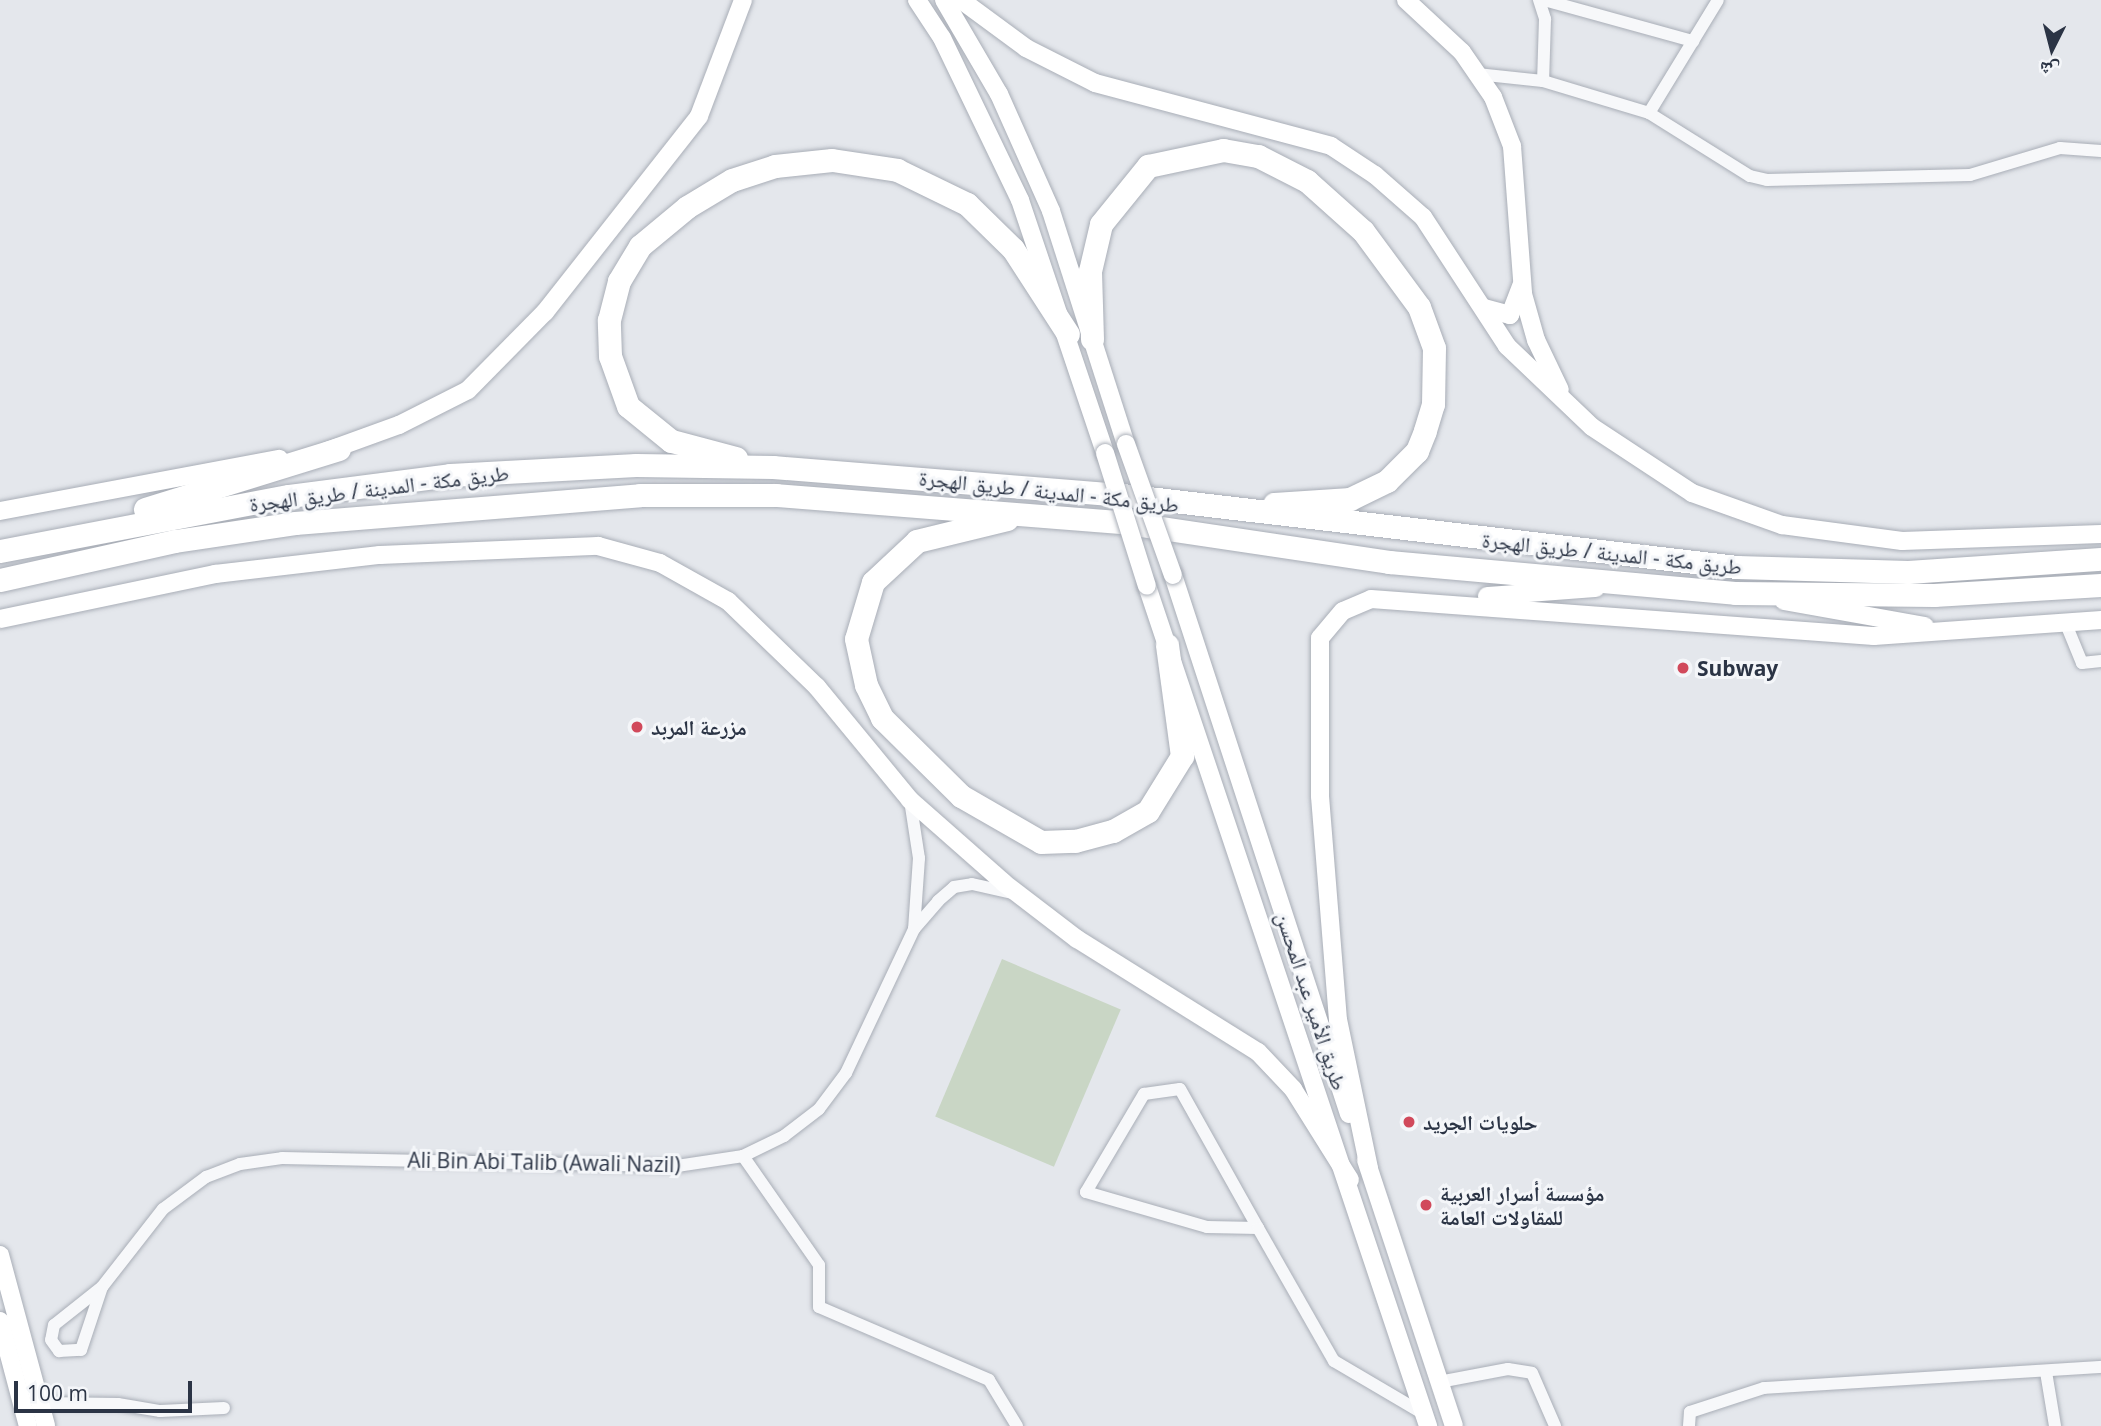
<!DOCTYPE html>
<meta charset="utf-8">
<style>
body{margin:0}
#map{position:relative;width:2101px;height:1426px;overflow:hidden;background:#e4e7ec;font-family:"Open Sans","Noto Naskh Arabic",sans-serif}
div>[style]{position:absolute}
.green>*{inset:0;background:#c9d6c5;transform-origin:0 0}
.roads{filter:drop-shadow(0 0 2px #a9aeb7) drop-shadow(0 0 2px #a9aeb7)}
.street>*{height:12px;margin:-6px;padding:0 6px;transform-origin:6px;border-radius:6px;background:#f7f8fa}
.secondary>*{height:18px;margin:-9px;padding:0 9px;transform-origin:9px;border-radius:9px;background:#fff}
.highway>*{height:23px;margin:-11.5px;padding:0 11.5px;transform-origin:11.5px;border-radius:11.5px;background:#fff}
.bridges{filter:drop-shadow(0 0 2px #a9aeb7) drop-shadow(0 0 2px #a9aeb7)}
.secondary-bridge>*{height:18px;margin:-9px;padding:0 9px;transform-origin:9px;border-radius:9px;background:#fff}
.dots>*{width:19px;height:19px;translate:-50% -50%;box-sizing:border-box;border:4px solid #f4f6f9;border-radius:50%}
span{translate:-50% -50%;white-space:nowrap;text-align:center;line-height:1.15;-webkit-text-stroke:6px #f4f6f9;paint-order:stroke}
.street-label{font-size:21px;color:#2b3445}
.poi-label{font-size:21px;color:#2b3445;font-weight:700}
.left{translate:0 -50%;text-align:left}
.north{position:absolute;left:2017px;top:14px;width:70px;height:70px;-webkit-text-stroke:5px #f4f6f9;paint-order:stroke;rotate:186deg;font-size:19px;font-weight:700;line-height:28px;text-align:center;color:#2b3445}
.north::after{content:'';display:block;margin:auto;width:24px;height:32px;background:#2b3445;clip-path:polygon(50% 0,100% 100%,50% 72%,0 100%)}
.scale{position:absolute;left:14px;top:1381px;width:178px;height:32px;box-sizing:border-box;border:4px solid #2b3445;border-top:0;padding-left:9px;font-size:21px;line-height:24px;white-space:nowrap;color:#2b3445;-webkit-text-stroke:5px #f4f6f9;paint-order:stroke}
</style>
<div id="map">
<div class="green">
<div style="left:1002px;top:959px;width:129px;height:171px;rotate:23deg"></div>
</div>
<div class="roads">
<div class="street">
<div style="left:1539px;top:0;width:20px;rotate:72deg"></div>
<div style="left:1545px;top:19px;width:62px;rotate:91.8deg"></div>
<div style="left:1544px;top:0;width:155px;rotate:15.4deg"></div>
<div style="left:1477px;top:74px;width:66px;rotate:6.1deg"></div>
<div style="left:1543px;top:81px;width:111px;rotate:16.8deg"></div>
<div style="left:1649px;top:113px;width:119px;rotate:32deg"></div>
<div style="left:1750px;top:176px;width:17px;rotate:13deg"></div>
<div style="left:1767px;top:180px;width:203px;rotate:-1.4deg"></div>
<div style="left:1970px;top:175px;width:94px;rotate:-16.7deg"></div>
<div style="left:2060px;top:148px;width:41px;rotate:4.2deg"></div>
<div style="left:1649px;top:113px;width:132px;rotate:-58.6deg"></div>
<div style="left:2066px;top:624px;width:42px;rotate:67.7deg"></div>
<div style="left:2082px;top:663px;width:19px;rotate:-6deg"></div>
<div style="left:910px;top:800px;width:59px;rotate:81.2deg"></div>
<div style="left:919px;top:858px;width:71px;rotate:94deg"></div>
<div style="left:743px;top:1156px;width:133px;rotate:55.1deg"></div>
<div style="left:819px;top:1265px;width:42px;rotate:90deg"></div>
<div style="left:819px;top:1307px;width:185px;rotate:23.2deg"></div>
<div style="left:989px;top:1380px;width:54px;rotate:58.7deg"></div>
<div style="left:1258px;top:1228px;width:51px;rotate:-178.9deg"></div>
<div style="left:1207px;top:1227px;width:126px;rotate:-163.9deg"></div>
<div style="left:1086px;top:1192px;width:114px;rotate:-59.4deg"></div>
<div style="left:1144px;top:1094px;width:36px;rotate:-8deg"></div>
<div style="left:1180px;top:1089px;width:159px;rotate:60.7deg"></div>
<div style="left:1258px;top:1228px;width:153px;rotate:60.3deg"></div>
<div style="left:1334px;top:1361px;width:104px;rotate:30.5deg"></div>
<div style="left:102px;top:1287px;width:61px;rotate:141.6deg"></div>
<div style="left:54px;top:1325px;width:15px;rotate:101deg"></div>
<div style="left:51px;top:1340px;width:14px;rotate:54deg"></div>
<div style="left:59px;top:1351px;width:22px;rotate:-3deg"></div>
<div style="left:81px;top:1350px;width:66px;rotate:-71.6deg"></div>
<div style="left:102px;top:1287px;width:99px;rotate:-52deg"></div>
<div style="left:163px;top:1209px;width:54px;rotate:-36.7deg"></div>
<div style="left:206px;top:1177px;width:36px;rotate:-21deg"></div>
<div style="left:240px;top:1164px;width:42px;rotate:-8.1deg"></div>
<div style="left:282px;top:1158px;width:395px;rotate:1.2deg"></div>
<div style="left:677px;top:1166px;width:67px;rotate:-8.6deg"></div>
<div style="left:743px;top:1156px;width:46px;rotate:-26deg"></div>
<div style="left:784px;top:1136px;width:44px;rotate:-37.6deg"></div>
<div style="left:819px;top:1109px;width:45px;rotate:-53.1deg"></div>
<div style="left:846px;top:1073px;width:159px;rotate:-64.7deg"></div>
<div style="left:914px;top:929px;width:37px;rotate:-49deg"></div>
<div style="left:938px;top:901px;width:21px;rotate:-41deg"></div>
<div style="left:954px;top:887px;width:18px;rotate:-9deg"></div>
<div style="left:972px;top:884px;width:42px;rotate:12.4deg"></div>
<div style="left:2046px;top:1372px;width:55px;rotate:80.5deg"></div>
<div style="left:1439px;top:1382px;width:70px;rotate:-10.7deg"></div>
<div style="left:1508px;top:1369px;width:24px;rotate:9deg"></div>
<div style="left:1532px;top:1373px;width:58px;rotate:66.5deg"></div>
<div style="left:40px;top:1403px;width:78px;rotate:0.7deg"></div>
<div style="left:118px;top:1404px;width:43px;rotate:9.5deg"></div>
<div style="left:160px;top:1411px;width:64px;rotate:-2.7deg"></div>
<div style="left:1689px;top:1426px;width:14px;rotate:-86deg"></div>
<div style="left:1690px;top:1412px;width:78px;rotate:-18deg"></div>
<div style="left:1764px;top:1388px;width:338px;rotate:-3.6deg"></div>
</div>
<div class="secondary">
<div style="left:917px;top:0;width:45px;rotate:56.7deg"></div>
<div style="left:942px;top:38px;width:180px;rotate:64.3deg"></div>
<div style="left:1020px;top:200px;width:267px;rotate:71.4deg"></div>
<div style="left:944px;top:0;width:109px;rotate:59.7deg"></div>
<div style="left:999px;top:94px;width:128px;rotate:66deg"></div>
<div style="left:1051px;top:211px;width:245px;rotate:72.2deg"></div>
<div style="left:961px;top:0;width:81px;rotate:36.4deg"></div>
<div style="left:1026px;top:48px;width:77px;rotate:26.9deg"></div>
<div style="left:1095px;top:83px;width:244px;rotate:14.9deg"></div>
<div style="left:1331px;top:146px;width:53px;rotate:33.4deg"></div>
<div style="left:1375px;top:175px;width:64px;rotate:41.2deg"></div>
<div style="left:1423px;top:217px;width:154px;rotate:56.9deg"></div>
<div style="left:1507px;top:346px;width:117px;rotate:43.6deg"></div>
<div style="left:1592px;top:427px;width:120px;rotate:33.4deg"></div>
<div style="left:1692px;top:493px;width:96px;rotate:19.6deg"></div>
<div style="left:1782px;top:525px;width:121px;rotate:7.6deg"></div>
<div style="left:1902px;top:541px;width:199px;rotate:-2deg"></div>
<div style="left:1406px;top:0;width:76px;rotate:42.9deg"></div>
<div style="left:1462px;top:52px;width:55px;rotate:55.4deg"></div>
<div style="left:1493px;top:97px;width:53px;rotate:68.8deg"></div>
<div style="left:1512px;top:146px;width:148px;rotate:85.7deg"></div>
<div style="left:1523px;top:294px;width:48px;rotate:74.2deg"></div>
<div style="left:1536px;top:340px;width:55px;rotate:64.4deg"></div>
<div style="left:1484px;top:308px;width:27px;rotate:15deg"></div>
<div style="left:1510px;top:315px;width:31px;rotate:-69deg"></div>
<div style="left:327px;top:451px;width:77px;rotate:-19.9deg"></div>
<div style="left:399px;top:425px;width:77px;rotate:-26.9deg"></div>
<div style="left:468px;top:390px;width:110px;rotate:-45.4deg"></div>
<div style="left:545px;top:312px;width:249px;rotate:-51.8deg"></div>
<div style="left:699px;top:116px;width:124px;rotate:-69.2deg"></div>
<div style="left:0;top:511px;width:284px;rotate:-10.6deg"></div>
<div style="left:1173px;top:575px;width:567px;rotate:71.92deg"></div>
<div style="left:1147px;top:586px;width:886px;rotate:71.5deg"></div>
<div style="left:1487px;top:596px;width:109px;rotate:-4.2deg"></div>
<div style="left:1784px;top:601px;width:143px;rotate:10.1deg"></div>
<div style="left:0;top:619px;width:220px;rotate:-11.8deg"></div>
<div style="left:215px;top:574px;width:166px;rotate:-6.6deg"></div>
<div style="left:380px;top:555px;width:218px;rotate:-2.4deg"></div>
<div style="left:598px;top:546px;width:64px;rotate:15.3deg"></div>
<div style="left:660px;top:563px;width:78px;rotate:29.2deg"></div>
<div style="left:728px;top:601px;width:124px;rotate:44deg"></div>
<div style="left:817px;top:687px;width:146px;rotate:50.5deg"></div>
<div style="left:910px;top:800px;width:125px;rotate:41.4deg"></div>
<div style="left:1004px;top:883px;width:92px;rotate:37.5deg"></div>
<div style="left:1077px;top:939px;width:213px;rotate:32deg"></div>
<div style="left:1258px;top:1052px;width:51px;rotate:46.6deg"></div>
<div style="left:1293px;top:1089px;width:107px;rotate:57.9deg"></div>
<div style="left:1366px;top:1160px;width:280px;rotate:71.7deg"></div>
<div style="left:1369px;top:1168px;width:151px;rotate:-101.8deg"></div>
<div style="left:1338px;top:1020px;width:225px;rotate:-94.6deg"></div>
<div style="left:1320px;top:796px;width:158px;rotate:-90deg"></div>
<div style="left:1320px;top:638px;width:35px;rotate:-50deg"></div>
<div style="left:1343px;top:611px;width:30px;rotate:-23deg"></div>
<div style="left:1371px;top:599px;width:504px;rotate:4.21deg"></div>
<div style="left:1874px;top:636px;width:228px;rotate:-4deg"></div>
<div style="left:0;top:1255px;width:177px;rotate:74.9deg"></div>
<div style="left:0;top:1321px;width:109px;rotate:75.1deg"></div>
</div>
<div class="highway">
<div style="left:1092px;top:339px;width:68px;rotate:-91.7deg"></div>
<div style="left:1090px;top:271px;width:48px;rotate:-76.8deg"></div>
<div style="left:1101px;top:224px;width:75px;rotate:-51deg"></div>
<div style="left:1148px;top:166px;width:77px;rotate:-12deg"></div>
<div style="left:1223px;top:150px;width:36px;rotate:10deg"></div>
<div style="left:1258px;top:156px;width:55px;rotate:27deg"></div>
<div style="left:1307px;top:181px;width:75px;rotate:41.8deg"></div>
<div style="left:1363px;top:231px;width:94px;rotate:53.6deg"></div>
<div style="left:1419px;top:307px;width:44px;rotate:69.9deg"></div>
<div style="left:1434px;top:348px;width:56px;rotate:91deg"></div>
<div style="left:1433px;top:404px;width:28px;rotate:107deg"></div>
<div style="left:1425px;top:431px;width:22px;rotate:112deg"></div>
<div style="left:1417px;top:451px;width:42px;rotate:135deg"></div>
<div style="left:1387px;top:481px;width:41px;rotate:154.1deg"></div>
<div style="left:1350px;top:499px;width:76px;rotate:176.2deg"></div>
<div style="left:736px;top:458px;width:67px;rotate:-165.3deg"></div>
<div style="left:671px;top:441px;width:55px;rotate:-140.9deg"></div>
<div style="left:628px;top:406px;width:53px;rotate:-109.8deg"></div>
<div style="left:610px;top:356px;width:36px;rotate:-92deg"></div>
<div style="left:609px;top:320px;width:40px;rotate:-75.6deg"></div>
<div style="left:619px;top:281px;width:41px;rotate:-59deg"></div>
<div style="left:640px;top:246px;width:61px;rotate:-39.7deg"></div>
<div style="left:687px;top:207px;width:52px;rotate:-31deg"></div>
<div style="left:732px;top:180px;width:45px;rotate:-18deg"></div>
<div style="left:775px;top:166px;width:57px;rotate:-6deg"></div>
<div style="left:832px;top:160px;width:66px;rotate:8.7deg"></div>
<div style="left:897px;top:170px;width:78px;rotate:25.9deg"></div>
<div style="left:967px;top:204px;width:64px;rotate:44.4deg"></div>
<div style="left:1013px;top:249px;width:101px;rotate:57.1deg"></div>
<div style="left:145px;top:509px;width:203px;rotate:-17.2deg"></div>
<div style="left:1007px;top:519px;width:93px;rotate:166.3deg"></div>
<div style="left:917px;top:541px;width:60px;rotate:137deg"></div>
<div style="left:873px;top:582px;width:59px;rotate:106.6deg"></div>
<div style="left:856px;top:639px;width:47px;rotate:77.7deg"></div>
<div style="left:866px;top:685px;width:37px;rotate:64deg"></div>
<div style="left:882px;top:718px;width:111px;rotate:44.6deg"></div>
<div style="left:961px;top:796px;width:92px;rotate:29.9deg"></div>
<div style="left:1041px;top:842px;width:34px;rotate:-2deg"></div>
<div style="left:1075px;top:841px;width:39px;rotate:-15deg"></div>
<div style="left:1113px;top:831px;width:40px;rotate:-29.7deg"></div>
<div style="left:1148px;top:811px;width:65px;rotate:-58.3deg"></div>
<div style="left:1182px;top:756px;width:112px;rotate:-97.7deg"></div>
<div style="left:0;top:551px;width:294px;rotate:-10.8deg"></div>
<div style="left:289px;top:496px;width:162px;rotate:-7.4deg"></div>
<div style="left:450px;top:475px;width:186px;rotate:-3.1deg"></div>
<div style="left:636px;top:465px;width:137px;rotate:0.8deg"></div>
<div style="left:773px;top:467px;width:351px;rotate:4.6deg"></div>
<div style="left:1123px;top:495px;width:618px;rotate:6.69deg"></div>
<div style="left:1737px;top:567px;width:171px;rotate:1.7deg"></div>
<div style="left:1908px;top:572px;width:193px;rotate:-3.9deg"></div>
<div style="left:0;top:580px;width:179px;rotate:-12.6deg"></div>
<div style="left:175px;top:541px;width:121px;rotate:-8.5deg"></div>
<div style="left:295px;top:523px;width:346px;rotate:-4.6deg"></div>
<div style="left:640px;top:495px;width:136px"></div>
<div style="left:776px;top:495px;width:353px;rotate:4.5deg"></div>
<div style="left:1128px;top:523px;width:264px;rotate:8.5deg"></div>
<div style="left:1389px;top:562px;width:347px;rotate:5.1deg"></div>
<div style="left:1735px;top:593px;width:199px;rotate:0.6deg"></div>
<div style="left:1934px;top:595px;width:167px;rotate:-3.4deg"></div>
</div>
</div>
<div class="bridges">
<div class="secondary-bridge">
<div style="left:1126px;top:444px;width:139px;rotate:70.3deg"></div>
<div style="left:1105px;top:453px;width:139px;rotate:72.5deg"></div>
</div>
</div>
<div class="dots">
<div style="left:1683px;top:668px;background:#d1495b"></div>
<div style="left:637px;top:727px;background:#d1495b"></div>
<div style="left:1409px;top:1122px;background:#d1495b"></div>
<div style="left:1426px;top:1205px;background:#d1495b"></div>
</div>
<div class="street-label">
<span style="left:379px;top:488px;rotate:-7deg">طريق مكة - المدينة / طريق الهجرة</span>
<span style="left:1049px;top:491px;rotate:6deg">طريق مكة - المدينة / طريق الهجرة</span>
<span style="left:1612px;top:553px;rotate:6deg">طريق مكة - المدينة / طريق الهجرة</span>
<span style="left:1312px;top:1001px;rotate:72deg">طريق الأمير عبد المحسن</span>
<span style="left:544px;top:1162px;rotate:1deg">Ali Bin Abi Talib (Awali Nazil)</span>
</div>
<div class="poi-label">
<span class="left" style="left:1697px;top:668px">Subway</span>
<span class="left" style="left:651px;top:727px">مزرعة المربد</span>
<span class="left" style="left:1423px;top:1122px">حلويات الجريد</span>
<span class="left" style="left:1440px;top:1205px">مؤسسة أسرار العربية<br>للمقاولات العامة</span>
</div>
<div class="north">ش</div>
<div class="scale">100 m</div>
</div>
